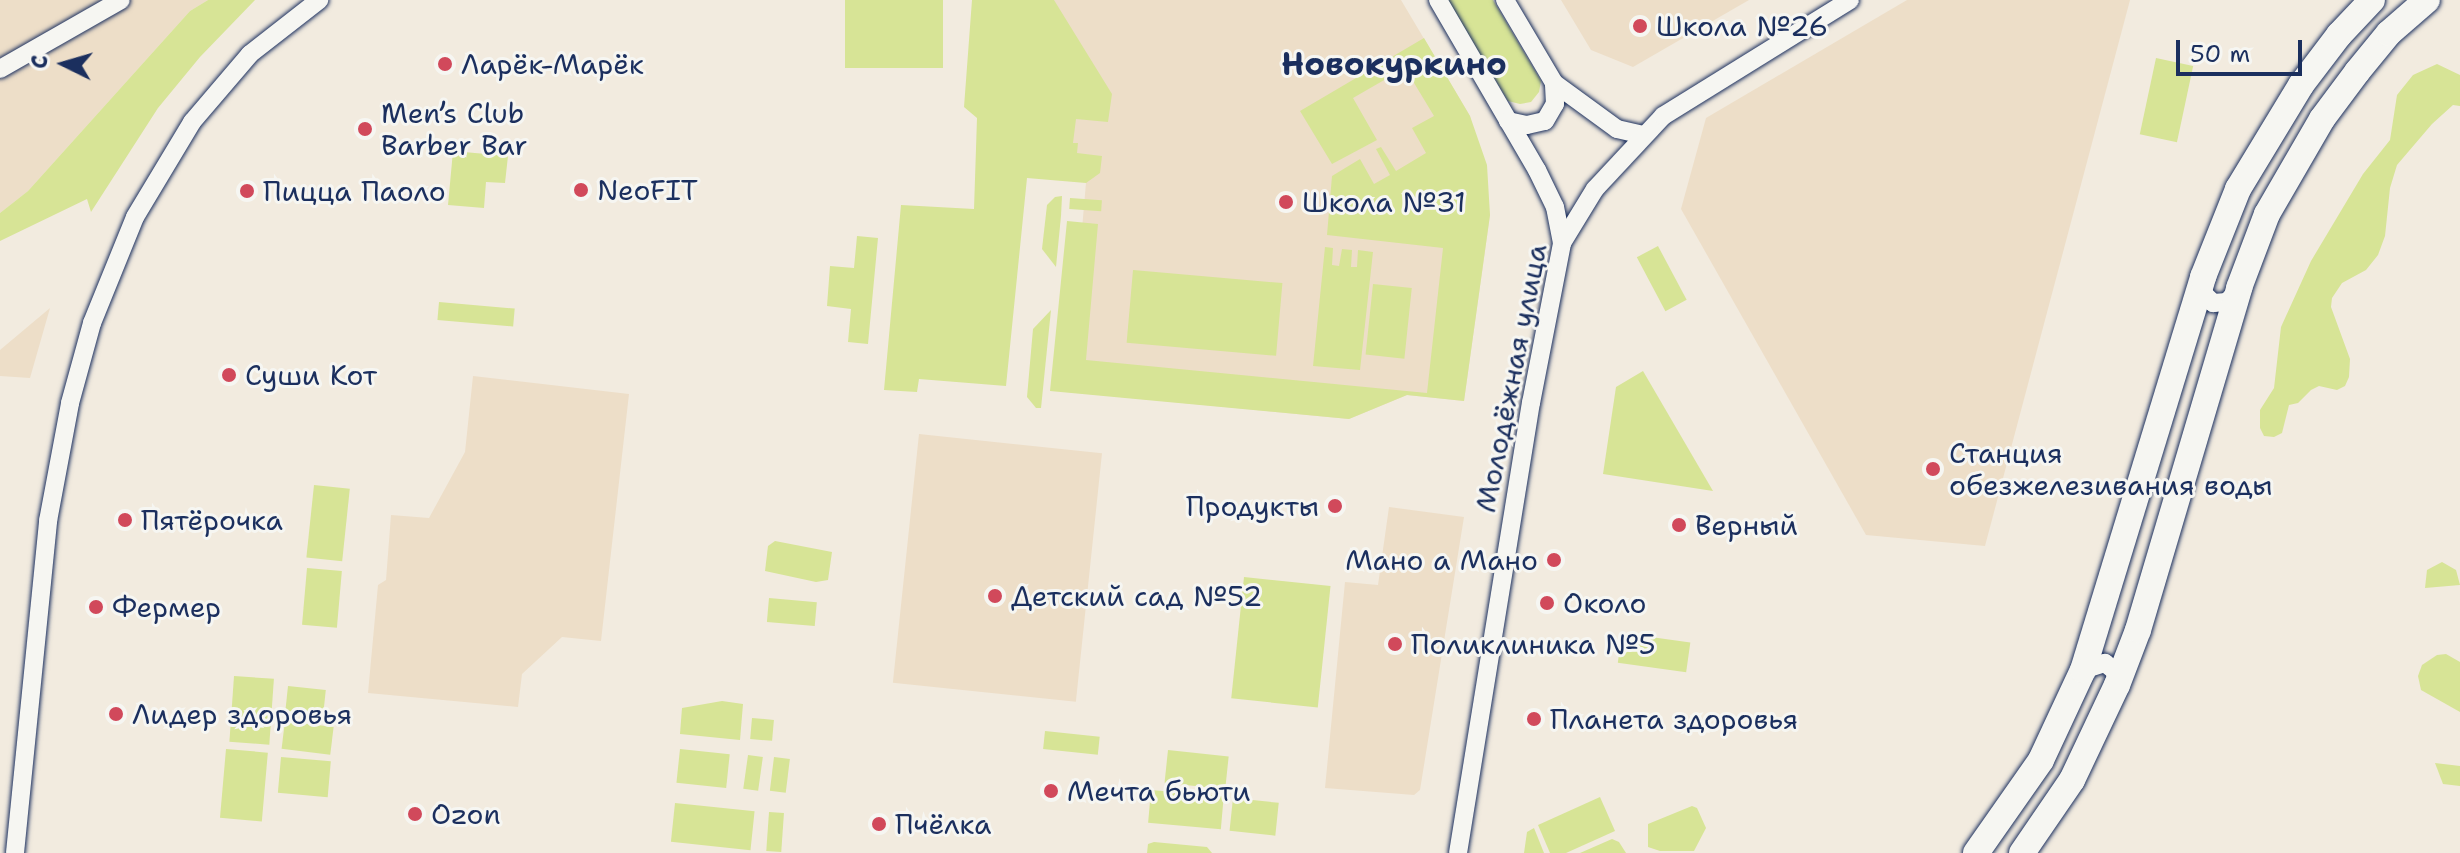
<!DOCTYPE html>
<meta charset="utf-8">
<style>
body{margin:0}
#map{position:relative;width:2460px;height:853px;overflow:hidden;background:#f2ebdf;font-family:"Shantell Sans",sans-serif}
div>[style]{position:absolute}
.built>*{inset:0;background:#eddec8;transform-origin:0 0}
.green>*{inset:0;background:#d7e496;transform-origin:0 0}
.roads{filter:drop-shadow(0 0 2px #1b2f5e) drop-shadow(0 0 2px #1b2f5e)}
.minor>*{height:18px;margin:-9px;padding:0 9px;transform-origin:9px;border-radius:9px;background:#f6f6f2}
.secondary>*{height:26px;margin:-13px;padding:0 13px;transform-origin:13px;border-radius:13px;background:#f6f6f2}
.dots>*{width:22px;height:22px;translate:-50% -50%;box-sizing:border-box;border:4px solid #f6f6f2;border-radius:50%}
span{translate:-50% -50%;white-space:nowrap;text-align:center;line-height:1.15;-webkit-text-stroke:6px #f6f6f2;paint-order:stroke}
.poi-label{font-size:28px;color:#1b2f5e}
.left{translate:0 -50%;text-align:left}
.right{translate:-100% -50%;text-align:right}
.street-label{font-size:28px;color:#1b2f5e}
.quarter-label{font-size:32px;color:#1b2f5e;font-weight:700}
.north{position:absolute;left:24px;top:24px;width:80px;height:80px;-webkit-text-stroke:6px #f6f6f2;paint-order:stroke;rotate:275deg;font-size:22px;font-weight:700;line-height:32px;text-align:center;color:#1b2f5e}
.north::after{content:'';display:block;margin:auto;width:28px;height:36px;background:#1b2f5e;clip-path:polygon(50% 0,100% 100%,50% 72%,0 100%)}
.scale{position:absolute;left:2176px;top:40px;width:126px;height:36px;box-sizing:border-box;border:4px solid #1b2f5e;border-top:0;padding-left:10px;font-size:24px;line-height:28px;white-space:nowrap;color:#1b2f5e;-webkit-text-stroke:6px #f6f6f2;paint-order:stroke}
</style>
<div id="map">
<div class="built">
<div style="clip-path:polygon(0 0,208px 0,190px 11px,28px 191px,0 213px)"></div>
<div style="clip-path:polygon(982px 0,1401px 0,1470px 116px,1490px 215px,1464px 401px,1407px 395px,1349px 419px,1068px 392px,1087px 171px)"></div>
<div style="clip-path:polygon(1561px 0,1749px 0,1633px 67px,1591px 50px)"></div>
<div style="clip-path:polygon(1907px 0,2130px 0,1985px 546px,1866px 535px,1681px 209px,1706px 118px)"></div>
<div style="clip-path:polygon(50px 308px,30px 378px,0 376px,0 350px)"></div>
<div style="clip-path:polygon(473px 376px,629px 394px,601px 641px,562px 637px,522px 674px,518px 707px,368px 693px,378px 585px,386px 580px,391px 515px,429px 518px,465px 452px)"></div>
<div style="left:919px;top:434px;width:184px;height:250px;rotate:6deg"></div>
<div style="clip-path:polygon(1389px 507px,1464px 517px,1420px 790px,1414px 795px,1325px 788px,1345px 582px,1378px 585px)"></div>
</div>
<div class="green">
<div style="clip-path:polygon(208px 0,255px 0,200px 57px,158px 108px,91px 212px,87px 199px,0 241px,0 213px,28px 191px,190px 11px)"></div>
<div style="left:845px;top:0;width:98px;height:68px"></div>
<div style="clip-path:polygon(972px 0,1054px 0,1112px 94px,1108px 122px,1076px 119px,1073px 143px,1078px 143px,1077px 153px,1102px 156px,1100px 173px,1086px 183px,1027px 178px,1006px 386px,919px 379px,917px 392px,884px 390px,901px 205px,974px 209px,977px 118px,964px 107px)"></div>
<div style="clip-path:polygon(1448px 0,1493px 0,1541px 81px,1539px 92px,1531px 102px,1520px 104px,1508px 101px)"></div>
<div style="clip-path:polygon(1424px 38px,1470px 116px,1487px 165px,1490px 215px,1464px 401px,1407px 395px,1349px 419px,1050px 391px,1067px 221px,1098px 224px,1086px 360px,1427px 393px,1443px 248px,1327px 235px,1332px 176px,1360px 159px,1374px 184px,1390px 175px,1376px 149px,1381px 147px,1396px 171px,1426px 153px,1412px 128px,1434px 116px,1405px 68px,1353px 98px,1377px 140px,1332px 164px,1300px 111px)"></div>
<div style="left:2156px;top:58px;width:38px;height:78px;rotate:12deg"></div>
<div style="clip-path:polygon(2437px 64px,2460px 75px,2460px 106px,2453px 105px,2432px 124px,2397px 165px,2390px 188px,2385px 236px,2378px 255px,2366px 270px,2342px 283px,2332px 298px,2331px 307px,2350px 359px,2349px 377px,2345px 386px,2337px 390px,2319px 386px,2311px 390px,2298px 403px,2289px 405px,2282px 433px,2274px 437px,2264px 436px,2260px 428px,2260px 410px,2274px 388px,2281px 327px,2311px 261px,2363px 174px,2390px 140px,2397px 95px,2413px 75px)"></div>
<div style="clip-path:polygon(453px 151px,508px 156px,505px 183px,486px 182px,484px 208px,448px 205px)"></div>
<div style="clip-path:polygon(1062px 196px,1061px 216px,1056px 267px,1042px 249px,1047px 205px,1055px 197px)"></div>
<div style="left:1070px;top:198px;width:32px;height:11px;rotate:4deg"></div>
<div style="clip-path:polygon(857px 236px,878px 238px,868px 344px,848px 342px,851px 309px,827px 306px,830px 266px,854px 268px)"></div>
<div style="left:1658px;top:246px;width:61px;height:24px;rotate:62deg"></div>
<div style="clip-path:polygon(1325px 247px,1333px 248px,1332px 265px,1339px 266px,1342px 249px,1352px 250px,1351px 267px,1357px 267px,1358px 250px,1373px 252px,1360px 370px,1313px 366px)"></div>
<div style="left:1133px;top:270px;width:150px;height:73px;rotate:5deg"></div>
<div style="left:1373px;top:284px;width:39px;height:71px;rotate:6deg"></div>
<div style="left:439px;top:302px;width:76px;height:18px;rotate:5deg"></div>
<div style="clip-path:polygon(1051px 310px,1041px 408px,1036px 408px,1027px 397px,1033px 329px)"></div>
<div style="clip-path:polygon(1643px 371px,1713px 491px,1603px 474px,1616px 387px)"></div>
<div style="left:314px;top:485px;width:36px;height:73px;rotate:6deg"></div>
<div style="clip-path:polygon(775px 541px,832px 552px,828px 580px,816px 582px,765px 571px,768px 546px)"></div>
<div style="clip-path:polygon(2442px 562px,2456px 570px,2460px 585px,2425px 588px,2427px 570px)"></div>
<div style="left:307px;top:568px;width:35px;height:57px;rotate:5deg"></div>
<div style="left:1244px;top:577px;width:87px;height:122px;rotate:6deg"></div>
<div style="left:769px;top:598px;width:48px;height:24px;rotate:5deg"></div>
<div style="left:1622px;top:633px;width:69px;height:30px;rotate:8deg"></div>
<div style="clip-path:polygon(2446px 654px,2460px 662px,2460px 712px,2421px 690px,2418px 676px,2422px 665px,2437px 655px)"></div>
<div style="left:234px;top:676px;width:40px;height:66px;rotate:4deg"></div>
<div style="left:288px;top:686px;width:38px;height:25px;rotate:6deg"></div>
<div style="clip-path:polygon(722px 701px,743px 704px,740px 740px,680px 734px,682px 708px)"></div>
<div style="left:752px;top:718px;width:22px;height:21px;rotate:5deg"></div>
<div style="left:285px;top:721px;width:49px;height:28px;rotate:7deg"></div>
<div style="left:1045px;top:731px;width:55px;height:18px;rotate:6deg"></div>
<div style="left:226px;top:749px;width:42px;height:69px;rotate:5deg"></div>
<div style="left:680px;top:749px;width:50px;height:34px;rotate:6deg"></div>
<div style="left:1168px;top:750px;width:61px;height:33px;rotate:6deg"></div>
<div style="left:748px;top:755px;width:15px;height:34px;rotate:8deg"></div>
<div style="left:281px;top:757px;width:50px;height:36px;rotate:5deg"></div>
<div style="left:774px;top:757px;width:16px;height:34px;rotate:7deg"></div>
<div style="clip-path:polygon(2435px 763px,2460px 766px,2460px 786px,2443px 784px)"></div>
<div style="left:1151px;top:790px;width:73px;height:33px;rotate:5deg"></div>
<div style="clip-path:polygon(1600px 797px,1615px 831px,1566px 853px,1550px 853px,1538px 825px)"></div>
<div style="left:1233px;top:798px;width:46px;height:33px;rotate:6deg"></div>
<div style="left:675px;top:803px;width:80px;height:39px;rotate:6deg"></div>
<div style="clip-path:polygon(1692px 806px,1697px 808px,1706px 828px,1694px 851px,1660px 851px,1648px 847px,1648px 824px)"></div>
<div style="left:769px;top:812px;width:15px;height:39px;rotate:4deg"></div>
<div style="clip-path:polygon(1534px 828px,1544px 853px,1524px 853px,1527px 832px)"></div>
<div style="clip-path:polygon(1612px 839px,1619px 842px,1626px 853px,1580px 853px)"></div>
<div style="clip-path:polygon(1154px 842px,1207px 847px,1212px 853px,1147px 853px,1148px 844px)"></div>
</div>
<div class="roads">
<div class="minor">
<div style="left:1438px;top:0;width:197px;rotate:59.8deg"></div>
<div style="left:1537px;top:170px;width:41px;rotate:64.1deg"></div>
<div style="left:1555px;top:207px;width:37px;rotate:79deg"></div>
<div style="left:1505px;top:0;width:96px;rotate:59.4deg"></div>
<div style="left:1554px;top:83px;width:78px;rotate:36.1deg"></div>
<div style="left:1617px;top:129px;width:27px;rotate:13deg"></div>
<div style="left:0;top:69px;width:139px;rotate:-29.7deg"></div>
<div style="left:1508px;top:121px;width:19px;rotate:12deg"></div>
<div style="left:1527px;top:125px;width:18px;rotate:-13deg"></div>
<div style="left:1545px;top:121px;width:20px;rotate:-60deg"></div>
<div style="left:1555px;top:104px;width:21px;rotate:-93deg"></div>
<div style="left:2203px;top:280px;width:14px;rotate:86deg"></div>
<div style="left:2204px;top:294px;width:13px;rotate:45deg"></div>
<div style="left:2213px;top:303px;width:14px;rotate:-4deg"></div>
<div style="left:2227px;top:302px;width:16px;rotate:-47deg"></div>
<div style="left:2083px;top:670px;width:23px;rotate:-18deg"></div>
<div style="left:2105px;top:663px;width:13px;rotate:39deg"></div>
<div style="left:2115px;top:671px;width:14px;rotate:82deg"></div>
<div style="left:15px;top:853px;width:334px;rotate:-84.3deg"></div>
<div style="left:48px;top:521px;width:120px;rotate:-79.4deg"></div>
<div style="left:70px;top:403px;width:83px;rotate:-74.6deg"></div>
<div style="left:92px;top:323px;width:114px;rotate:-67.9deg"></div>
<div style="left:135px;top:217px;width:111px;rotate:-59deg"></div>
<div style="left:192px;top:122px;width:89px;rotate:-49.5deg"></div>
<div style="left:250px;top:54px;width:88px;rotate:-38deg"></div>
<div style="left:1458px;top:853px;width:456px;rotate:-80.8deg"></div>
<div style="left:1531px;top:403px;width:163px;rotate:-79deg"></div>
<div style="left:1562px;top:243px;width:63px;rotate:-58.6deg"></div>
<div style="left:1595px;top:189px;width:100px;rotate:-47deg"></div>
<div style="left:1663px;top:116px;width:220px;rotate:-31.8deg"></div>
</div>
<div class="secondary">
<div style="left:1976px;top:853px;width:113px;rotate:-55deg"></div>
<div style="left:2041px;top:760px;width:99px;rotate:-65deg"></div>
<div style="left:2083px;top:670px;width:411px;rotate:-73deg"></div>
<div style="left:2203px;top:277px;width:95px;rotate:-68.3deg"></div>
<div style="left:2238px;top:189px;width:122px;rotate:-58.8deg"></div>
<div style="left:2301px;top:85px;width:63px;rotate:-52.8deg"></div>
<div style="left:2339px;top:35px;width:48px;rotate:-46.7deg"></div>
<div style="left:2022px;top:853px;width:88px;rotate:-55.6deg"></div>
<div style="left:2072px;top:780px;width:105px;rotate:-64.7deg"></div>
<div style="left:2117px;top:685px;width:59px;rotate:-69.1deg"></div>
<div style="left:2138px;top:630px;width:357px;rotate:-73.5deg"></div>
<div style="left:2239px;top:288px;width:79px;rotate:-69.3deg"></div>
<div style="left:2267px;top:214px;width:110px;rotate:-59.9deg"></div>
<div style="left:2322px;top:119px;width:59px;rotate:-53.3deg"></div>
<div style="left:2357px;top:72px;width:50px;rotate:-50.6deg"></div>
<div style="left:2389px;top:33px;width:50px;rotate:-41deg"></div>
</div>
</div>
<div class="dots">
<div style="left:1640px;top:26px;background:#d1495b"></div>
<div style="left:445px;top:64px;background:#d1495b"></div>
<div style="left:365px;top:129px;background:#d1495b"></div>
<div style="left:581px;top:190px;background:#d1495b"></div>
<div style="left:247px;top:191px;background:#d1495b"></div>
<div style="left:1286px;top:202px;background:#d1495b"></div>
<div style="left:229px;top:375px;background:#d1495b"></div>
<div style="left:1933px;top:469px;background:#d1495b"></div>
<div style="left:1335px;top:506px;background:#d1495b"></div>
<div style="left:125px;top:520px;background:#d1495b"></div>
<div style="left:1679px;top:525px;background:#d1495b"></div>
<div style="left:1554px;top:560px;background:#d1495b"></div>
<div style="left:995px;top:596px;background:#d1495b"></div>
<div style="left:1547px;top:603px;background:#d1495b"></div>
<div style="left:96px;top:607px;background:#d1495b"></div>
<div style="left:1395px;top:644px;background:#d1495b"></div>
<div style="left:116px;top:714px;background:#d1495b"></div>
<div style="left:1534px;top:719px;background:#d1495b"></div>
<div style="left:1051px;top:791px;background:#d1495b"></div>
<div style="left:415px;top:814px;background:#d1495b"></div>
<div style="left:879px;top:824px;background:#d1495b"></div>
</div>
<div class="poi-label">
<span class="left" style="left:1656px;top:26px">Школа №26</span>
<span class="left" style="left:461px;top:64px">Ларёк-Марёк</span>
<span class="left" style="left:381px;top:129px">Men’s Club<br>Barber Bar</span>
<span class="left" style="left:597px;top:190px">NeoFIT</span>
<span class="left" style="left:263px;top:191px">Пицца Паоло</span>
<span class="left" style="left:1302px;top:202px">Школа №31</span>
<span class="left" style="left:245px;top:375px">Суши Кот</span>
<span class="left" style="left:1949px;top:469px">Станция<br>обезжелезивания воды</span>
<span class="right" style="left:1319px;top:506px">Продукты</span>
<span class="left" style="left:141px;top:520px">Пятёрочка</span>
<span class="left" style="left:1695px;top:525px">Верный</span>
<span class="right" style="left:1538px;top:560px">Мано а Мано</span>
<span class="left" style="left:1011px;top:596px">Детский сад №52</span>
<span class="left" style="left:1563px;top:603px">Около</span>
<span class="left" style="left:112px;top:607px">Фермер</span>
<span class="left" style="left:1411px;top:644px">Поликлиника №5</span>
<span class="left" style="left:132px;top:714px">Лидер здоровья</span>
<span class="left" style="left:1550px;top:719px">Планета здоровья</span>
<span class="left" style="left:1067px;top:791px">Мечта бьюти</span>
<span class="left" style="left:431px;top:814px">Ozon</span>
<span class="left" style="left:895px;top:824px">Пчёлка</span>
</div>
<div class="street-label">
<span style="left:1511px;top:378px;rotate:-79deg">Молодёжная улица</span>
</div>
<div class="quarter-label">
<span style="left:1394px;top:64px">Новокуркино</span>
</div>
<div class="north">С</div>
<div class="scale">50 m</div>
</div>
